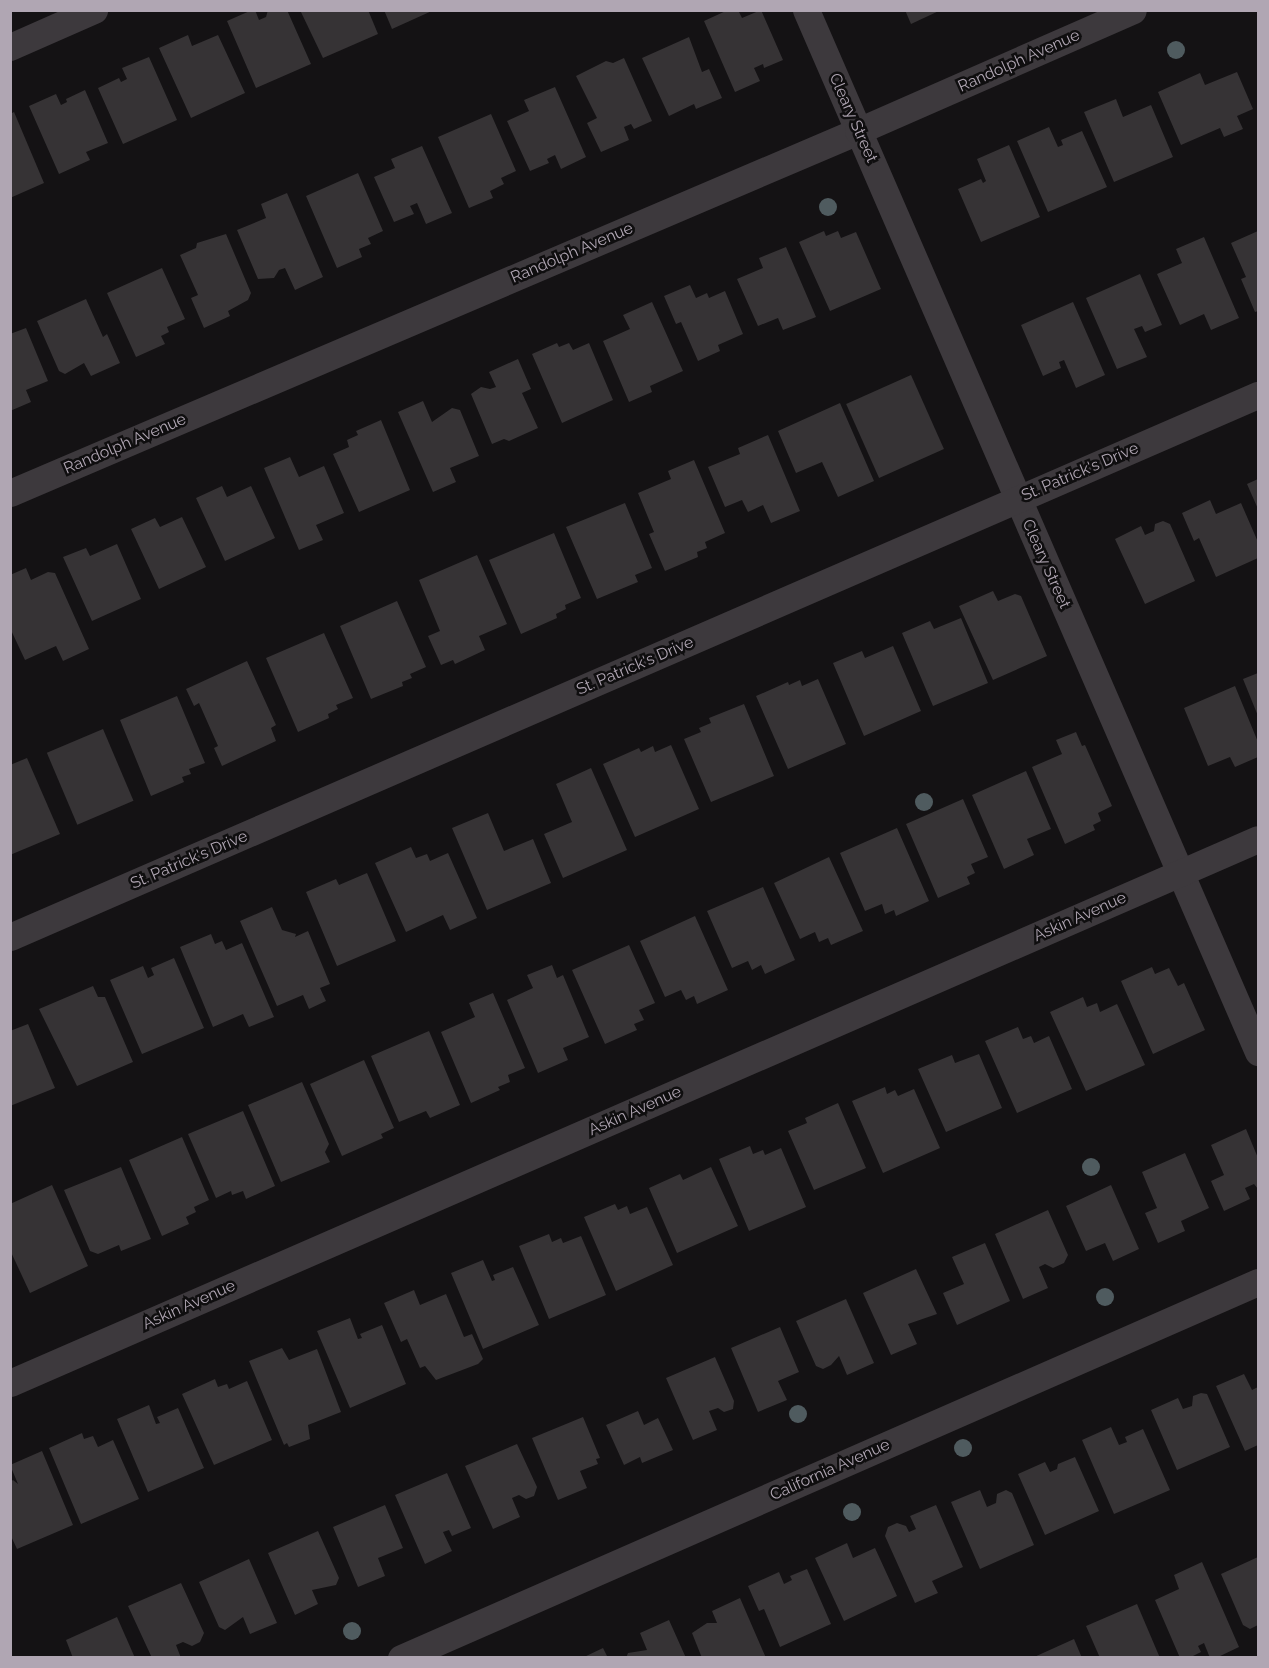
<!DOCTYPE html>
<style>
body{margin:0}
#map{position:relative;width:1269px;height:1668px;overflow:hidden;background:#141214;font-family:Raleway,sans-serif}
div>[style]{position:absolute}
.building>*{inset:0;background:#363335;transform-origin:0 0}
.street>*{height:27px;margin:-13.5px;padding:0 13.5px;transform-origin:13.5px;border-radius:13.5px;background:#3d393d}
.trees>*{width:18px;height:18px;margin:-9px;border-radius:50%;background:#4f5b5f}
span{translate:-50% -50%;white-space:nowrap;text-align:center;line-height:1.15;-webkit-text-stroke:5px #0f0e0f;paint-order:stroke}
.street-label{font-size:16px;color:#b0a6b3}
.frame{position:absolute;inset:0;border:12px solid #b0a6b3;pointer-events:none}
</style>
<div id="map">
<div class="building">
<div style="clip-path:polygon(252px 10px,255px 10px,259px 20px,266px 17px,268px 10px,287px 10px,311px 64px,256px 88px,227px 21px)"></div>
<div style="clip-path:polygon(300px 10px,368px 10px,378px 34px,323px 58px)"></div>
<div style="clip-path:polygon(384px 10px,434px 10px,392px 29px)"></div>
<div style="clip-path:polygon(728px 10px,738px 10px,742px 18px,761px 10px,783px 60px,764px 68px,763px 64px,754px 68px,760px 81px,735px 92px,704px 21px)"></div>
<div style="clip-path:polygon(905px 10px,941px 10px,911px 24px)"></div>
<div style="clip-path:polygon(188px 35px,192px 46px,218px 35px,245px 93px,191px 118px,159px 48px)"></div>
<div style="clip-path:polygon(689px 37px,702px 72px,709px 69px,722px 98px,696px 109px,694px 104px,669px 116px,642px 58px)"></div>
<div style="clip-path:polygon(149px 57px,177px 120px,123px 144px,98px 88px,119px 78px,121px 82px,127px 79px,122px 68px)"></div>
<div style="clip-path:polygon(624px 58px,652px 121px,634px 129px,631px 124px,624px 127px,629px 140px,601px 152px,587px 123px,597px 118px,576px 76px,606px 61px,613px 63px)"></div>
<div style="clip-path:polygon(1237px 72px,1253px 109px,1237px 116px,1243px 129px,1224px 137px,1220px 128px,1181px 145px,1158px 92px,1200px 73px,1205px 85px)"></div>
<div style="clip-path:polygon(555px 87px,586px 157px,561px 169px,555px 155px,547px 159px,549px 163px,530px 171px,507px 121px,529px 111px,524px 100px)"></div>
<div style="clip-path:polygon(85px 90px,108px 143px,86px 152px,90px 160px,59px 174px,29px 106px,56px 94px,61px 105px,67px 102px,66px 99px)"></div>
<div style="clip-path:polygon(1116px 99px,1123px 117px,1151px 105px,1173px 157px,1114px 182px,1084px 112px)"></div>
<div style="clip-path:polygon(14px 112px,44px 183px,10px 198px,10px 114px)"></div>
<div style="clip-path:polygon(491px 114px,516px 171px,501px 178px,504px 184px,490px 191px,493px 198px,469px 208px,438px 137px)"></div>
<div style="clip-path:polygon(1049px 127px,1058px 147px,1063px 145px,1061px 140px,1082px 131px,1107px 187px,1048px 212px,1017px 141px)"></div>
<div style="clip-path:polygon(1009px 145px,1040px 217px,981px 242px,958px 189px,981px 179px,983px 183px,986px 181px,977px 159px)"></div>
<div style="clip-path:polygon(422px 146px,452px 213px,426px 224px,417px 203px,410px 206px,414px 214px,394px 222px,374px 177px,395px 168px,391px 159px)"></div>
<div style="clip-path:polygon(358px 173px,383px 231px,368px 238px,371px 244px,359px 249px,362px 257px,337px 268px,306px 196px)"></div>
<div style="clip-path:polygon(287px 193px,323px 277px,295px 290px,285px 268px,279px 270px,274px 278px,258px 279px,237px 230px,266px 218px,261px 204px)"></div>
<div style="clip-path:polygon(824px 231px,826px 236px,838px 231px,841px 238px,856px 232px,881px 289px,830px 311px,799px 242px)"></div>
<div style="clip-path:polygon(1258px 231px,1258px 311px,1255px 312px,1241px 279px,1246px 277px,1231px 243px)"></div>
<div style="clip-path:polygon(226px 234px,251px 293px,248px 300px,228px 311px,230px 316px,204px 328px,191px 298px,198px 295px,180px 255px,196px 248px,197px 243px)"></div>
<div style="clip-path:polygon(1204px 237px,1239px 318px,1211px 330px,1204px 314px,1180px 325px,1157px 274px,1182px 263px,1176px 249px)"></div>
<div style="clip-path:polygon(786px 247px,816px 317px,783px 330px,778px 318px,758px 326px,737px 279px,763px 268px,759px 258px)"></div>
<div style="clip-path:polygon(162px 268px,185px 319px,167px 327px,169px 332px,161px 336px,165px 344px,136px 357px,107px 293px)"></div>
<div style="clip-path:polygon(1140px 274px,1162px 325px,1145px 332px,1142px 326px,1134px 329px,1147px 357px,1117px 369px,1086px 298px)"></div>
<div style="clip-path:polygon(690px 285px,696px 298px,707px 293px,709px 298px,725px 291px,743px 334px,718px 345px,720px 351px,698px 361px,681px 322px,676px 324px,664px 296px)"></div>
<div style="clip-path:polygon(86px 299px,103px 337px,107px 334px,120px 363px,91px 376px,84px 363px,65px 374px,59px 371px,37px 321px)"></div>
<div style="clip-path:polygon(652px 302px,683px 371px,650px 386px,652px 392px,629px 402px,603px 341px,630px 329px,623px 315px)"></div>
<div style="clip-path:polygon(1073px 302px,1105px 375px,1076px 388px,1064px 360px,1059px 362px,1061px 368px,1043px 376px,1021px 325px)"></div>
<div style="clip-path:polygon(26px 328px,48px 381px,26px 390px,31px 402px,10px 411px,10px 334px)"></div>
<div style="clip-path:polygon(557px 343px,559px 347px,569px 343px,573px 350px,589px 343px,613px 400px,562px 423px,532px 354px)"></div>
<div style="clip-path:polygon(518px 359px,531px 389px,522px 393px,538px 428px,509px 441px,504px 439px,492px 444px,471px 394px,481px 387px,490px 389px,496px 387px,489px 372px)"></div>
<div style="left:911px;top:375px;width:81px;height:71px;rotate:66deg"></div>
<div style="clip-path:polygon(423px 401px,432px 422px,452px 408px,460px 410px,479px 456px,450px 468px,456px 482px,433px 492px,398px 412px)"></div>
<div style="clip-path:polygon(840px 403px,874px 481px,838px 497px,822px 462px,796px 473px,778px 431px)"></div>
<div style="clip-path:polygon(381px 420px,410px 490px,359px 512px,333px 454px,349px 447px,347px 440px,358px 435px,356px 431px)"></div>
<div style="clip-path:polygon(768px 435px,800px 511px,771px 523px,763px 505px,748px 512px,742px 500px,725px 507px,708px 467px,740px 454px,738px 448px)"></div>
<div style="clip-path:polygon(290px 457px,299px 477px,324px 466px,344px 513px,316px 525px,323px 540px,299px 550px,264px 468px)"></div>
<div style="clip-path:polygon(694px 460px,725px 533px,705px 542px,707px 548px,697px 552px,698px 557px,665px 571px,649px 534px,654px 532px,638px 493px,671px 479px,668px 471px)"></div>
<div style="clip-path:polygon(1258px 479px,1258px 509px,1247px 484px)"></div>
<div style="clip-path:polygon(222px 486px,227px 497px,251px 486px,275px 538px,225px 561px,196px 498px)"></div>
<div style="clip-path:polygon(1210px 500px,1216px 514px,1241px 503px,1258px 542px,1258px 558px,1216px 577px,1199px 538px,1194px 541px,1182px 513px)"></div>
<div style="clip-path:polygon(625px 503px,652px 568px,635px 575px,638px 582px,597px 599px,566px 527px)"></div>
<div style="clip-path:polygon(182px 517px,206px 567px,159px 589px,131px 529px,155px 518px,160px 527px)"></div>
<div style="clip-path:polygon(1163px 521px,1170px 524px,1195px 581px,1145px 604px,1115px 539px,1141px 526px,1145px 535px,1154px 531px,1155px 524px)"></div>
<div style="clip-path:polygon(554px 533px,581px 598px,565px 605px,566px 609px,556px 614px,557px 618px,521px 634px,489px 560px)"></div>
<div style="clip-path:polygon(117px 544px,141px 599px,92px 621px,63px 557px,86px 548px,90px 556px)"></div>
<div style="clip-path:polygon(477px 555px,507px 624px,479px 636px,485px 650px,455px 664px,453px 660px,441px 665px,428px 636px,440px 631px,419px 580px)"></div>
<div style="clip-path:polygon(26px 568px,31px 580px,48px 572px,55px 573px,89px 649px,63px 661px,56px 646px,25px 660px,10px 628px,10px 575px)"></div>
<div style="clip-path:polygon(993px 591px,998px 601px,1015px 594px,1021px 596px,1047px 656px,993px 680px,959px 606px)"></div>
<div style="clip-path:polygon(397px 601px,426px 667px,410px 674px,412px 678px,402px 682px,403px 686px,371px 699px,340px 626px)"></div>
<div style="clip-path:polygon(961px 618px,988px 683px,933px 706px,902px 633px,930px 621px,934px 629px)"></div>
<div style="clip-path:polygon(324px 633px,353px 698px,336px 705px,338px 709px,328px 714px,329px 718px,298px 732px,266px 658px)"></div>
<div style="clip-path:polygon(893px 646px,921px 711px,864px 736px,833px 663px,862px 651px,865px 658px)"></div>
<div style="clip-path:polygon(247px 661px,276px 725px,271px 728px,276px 741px,222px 766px,214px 748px,218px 746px,199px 703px,194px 706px,186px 689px)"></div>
<div style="clip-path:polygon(1258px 673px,1258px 716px,1243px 679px)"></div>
<div style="clip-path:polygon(818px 679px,846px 744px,788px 769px,756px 696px,788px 682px,789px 685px,800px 680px,802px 686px)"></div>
<div style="clip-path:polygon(1235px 686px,1258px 742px,1258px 757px,1235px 767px,1230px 757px,1208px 766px,1184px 708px)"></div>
<div style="clip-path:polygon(177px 696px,205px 763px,189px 769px,191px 774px,182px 777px,184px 782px,151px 796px,120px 720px)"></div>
<div style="clip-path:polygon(744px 704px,774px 776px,711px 802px,684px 739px,701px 732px,699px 728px,711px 723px,709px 718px)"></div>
<div style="left:103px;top:729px;width:78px;height:61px;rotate:67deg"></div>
<div style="clip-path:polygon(1076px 732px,1082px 746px,1085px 745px,1112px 806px,1098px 813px,1101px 821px,1093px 825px,1095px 830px,1065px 844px,1032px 767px,1062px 754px,1056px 740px)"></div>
<div style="clip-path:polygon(671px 745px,699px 809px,635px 837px,603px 764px,639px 748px,641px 752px,653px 746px,655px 752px)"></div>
<div style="clip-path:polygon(27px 758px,60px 834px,10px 855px,10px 765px)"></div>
<div style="clip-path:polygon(591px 768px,627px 850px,563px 878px,544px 834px,572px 822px,556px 784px)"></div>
<div style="clip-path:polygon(1026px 771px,1051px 829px,1027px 839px,1034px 855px,1004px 869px,972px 795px)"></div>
<div style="clip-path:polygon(963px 799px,988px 857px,971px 864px,975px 873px,967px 877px,970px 884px,938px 898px,906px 824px)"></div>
<div style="clip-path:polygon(488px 813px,504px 851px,533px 839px,551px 883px,487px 910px,452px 828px)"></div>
<div style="clip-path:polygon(897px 828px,929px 901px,896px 916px,894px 910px,885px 914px,882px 904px,865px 911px,840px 853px)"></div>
<div style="clip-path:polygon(411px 847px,416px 858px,427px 854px,430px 861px,448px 853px,477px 918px,450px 930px,443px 915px,406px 932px,375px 863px)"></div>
<div style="clip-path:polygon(829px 857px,863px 931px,831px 945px,828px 938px,819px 942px,815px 932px,800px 939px,774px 883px)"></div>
<div style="clip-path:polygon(367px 873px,396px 941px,337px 966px,306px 892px,336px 879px,339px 885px)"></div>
<div style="clip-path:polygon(763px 887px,795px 960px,765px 974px,761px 965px,752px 970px,748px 961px,732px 968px,707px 911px)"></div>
<div style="clip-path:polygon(272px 907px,282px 930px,296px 934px,295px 937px,308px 931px,330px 984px,320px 988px,326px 1001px,309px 1009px,303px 995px,277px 1006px,240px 921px)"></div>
<div style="clip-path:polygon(695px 916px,728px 990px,697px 1004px,694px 996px,686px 1000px,681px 990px,665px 997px,640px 941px)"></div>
<div style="clip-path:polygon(211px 934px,215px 944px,222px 941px,226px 950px,242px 943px,274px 1017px,249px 1027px,243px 1014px,213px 1027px,180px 947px)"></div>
<div style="clip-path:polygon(629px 945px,655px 1003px,639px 1010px,644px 1020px,634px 1024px,637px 1030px,605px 1044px,572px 970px)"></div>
<div style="clip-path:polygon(174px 958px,204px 1028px,142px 1054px,110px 980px,143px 966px,148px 978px,154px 975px,151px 968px)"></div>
<div style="clip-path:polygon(552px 965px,557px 978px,563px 975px,589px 1037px,563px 1048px,568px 1060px,538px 1073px,507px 1000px,533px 988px,527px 975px)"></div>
<div style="clip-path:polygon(1152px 967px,1155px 974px,1169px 968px,1178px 986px,1184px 983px,1205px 1030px,1153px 1054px,1121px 981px)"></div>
<div style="clip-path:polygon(93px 986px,98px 997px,105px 997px,133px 1062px,77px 1086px,39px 1009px)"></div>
<div style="clip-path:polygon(493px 993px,525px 1068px,508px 1075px,510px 1082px,498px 1087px,500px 1090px,471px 1103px,441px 1032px,475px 1017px,469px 1003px)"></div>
<div style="clip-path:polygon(1083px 997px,1087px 1007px,1097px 1003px,1100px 1012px,1117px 1004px,1145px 1065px,1086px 1091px,1050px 1012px)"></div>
<div style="clip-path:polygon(28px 1024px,55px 1088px,10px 1106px,10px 1031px)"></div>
<div style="clip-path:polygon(1018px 1027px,1023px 1039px,1031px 1036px,1034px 1043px,1049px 1036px,1072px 1089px,1017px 1113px,985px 1041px)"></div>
<div style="clip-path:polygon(429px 1031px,460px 1105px,430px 1118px,426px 1111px,399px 1122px,371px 1056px)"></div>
<div style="clip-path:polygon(979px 1054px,1002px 1108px,946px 1132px,918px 1069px,952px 1055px,955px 1063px)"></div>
<div style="clip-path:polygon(364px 1060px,394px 1128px,381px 1134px,383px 1138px,342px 1156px,310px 1084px)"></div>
<div style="clip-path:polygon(302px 1082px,329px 1144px,325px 1152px,330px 1162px,281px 1182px,248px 1105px)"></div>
<div style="clip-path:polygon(885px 1087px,887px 1094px,895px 1090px,898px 1096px,914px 1089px,940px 1148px,883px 1173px,852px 1101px)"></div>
<div style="clip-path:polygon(838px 1103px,866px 1168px,814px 1190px,788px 1131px,807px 1123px,805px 1118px)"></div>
<div style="clip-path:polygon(243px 1111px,275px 1186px,246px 1199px,243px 1191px,232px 1195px,231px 1191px,216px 1198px,188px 1134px)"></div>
<div style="clip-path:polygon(1246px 1129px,1258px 1158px,1258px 1189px,1254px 1184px,1245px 1188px,1250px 1199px,1224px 1211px,1211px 1181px,1224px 1175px,1211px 1145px)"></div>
<div style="clip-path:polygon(182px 1137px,209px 1200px,194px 1207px,196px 1212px,186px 1217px,189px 1224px,162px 1236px,129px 1160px)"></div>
<div style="clip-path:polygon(750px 1146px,753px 1154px,763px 1150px,765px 1155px,781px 1148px,806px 1207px,749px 1231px,719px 1159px)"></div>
<div style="clip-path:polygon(1185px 1153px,1209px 1208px,1181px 1221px,1185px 1231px,1158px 1243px,1145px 1213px,1157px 1208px,1142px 1172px)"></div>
<div style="clip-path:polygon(121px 1167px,151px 1239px,121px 1251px,119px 1245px,98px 1254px,90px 1251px,64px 1190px)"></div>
<div style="clip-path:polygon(711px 1167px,738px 1226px,677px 1253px,649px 1188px,680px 1174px,683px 1180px)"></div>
<div style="clip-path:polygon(52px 1185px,88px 1266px,30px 1293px,10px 1250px,10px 1204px)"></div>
<div style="clip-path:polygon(1111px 1185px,1139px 1249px,1113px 1261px,1105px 1243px,1086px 1251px,1066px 1206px)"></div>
<div style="clip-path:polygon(615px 1204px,618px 1210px,627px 1206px,630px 1214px,647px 1207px,673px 1265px,616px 1291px,584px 1217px)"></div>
<div style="clip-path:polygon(1048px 1210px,1068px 1255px,1064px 1263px,1053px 1268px,1045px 1264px,1039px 1267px,1048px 1288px,1023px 1299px,995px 1234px)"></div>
<div style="clip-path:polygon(549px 1234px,552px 1242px,561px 1238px,563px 1243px,581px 1236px,606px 1295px,549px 1319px,519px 1246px)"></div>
<div style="clip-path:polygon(985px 1243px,1010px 1301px,957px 1325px,943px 1293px,964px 1284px,952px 1257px)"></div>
<div style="clip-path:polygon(483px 1260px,492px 1281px,495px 1280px,493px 1275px,513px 1267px,539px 1325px,483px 1349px,451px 1273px)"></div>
<div style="clip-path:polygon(916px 1269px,937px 1314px,908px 1324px,917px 1344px,891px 1355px,863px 1293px)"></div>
<div style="clip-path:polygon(414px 1290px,420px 1305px,446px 1294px,464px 1337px,472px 1334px,483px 1359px,478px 1364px,436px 1380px,425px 1366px,420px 1368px,407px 1339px,401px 1342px,384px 1303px)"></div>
<div style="clip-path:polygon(846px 1299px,874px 1363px,847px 1375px,839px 1356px,831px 1365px,823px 1369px,816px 1366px,796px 1321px)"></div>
<div style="clip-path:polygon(350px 1318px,358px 1339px,362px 1338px,360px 1334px,382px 1325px,406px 1384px,350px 1408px,317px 1331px)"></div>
<div style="clip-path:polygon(780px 1327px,799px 1372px,778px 1381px,787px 1400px,758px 1412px,731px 1348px)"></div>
<div style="clip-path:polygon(282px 1348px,289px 1360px,317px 1349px,341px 1412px,308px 1425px,310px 1439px,289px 1447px,287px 1443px,284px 1445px,249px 1361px)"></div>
<div style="clip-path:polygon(715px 1357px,734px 1401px,733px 1409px,724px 1412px,718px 1408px,709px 1411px,717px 1430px,693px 1440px,666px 1378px)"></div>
<div style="clip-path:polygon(1244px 1374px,1252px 1390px,1258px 1387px,1258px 1445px,1245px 1451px,1216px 1386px)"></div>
<div style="clip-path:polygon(215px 1379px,218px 1387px,227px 1384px,229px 1389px,247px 1381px,272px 1440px,214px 1465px,182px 1394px)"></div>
<div style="clip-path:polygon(1201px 1393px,1207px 1394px,1230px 1447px,1177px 1470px,1151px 1410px,1178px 1398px,1183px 1409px,1192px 1406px,1193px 1396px)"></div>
<div style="clip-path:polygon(149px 1405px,156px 1424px,160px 1423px,157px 1417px,178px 1408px,204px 1468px,148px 1492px,117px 1419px)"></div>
<div style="clip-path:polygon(638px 1411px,644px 1425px,658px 1418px,673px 1450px,642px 1463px,640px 1457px,624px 1465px,606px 1425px)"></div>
<div style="clip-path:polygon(583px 1417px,600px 1458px,596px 1459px,598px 1464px,580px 1471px,587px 1488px,558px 1500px,532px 1438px)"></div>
<div style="clip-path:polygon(1111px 1427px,1119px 1445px,1127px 1442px,1125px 1437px,1143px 1429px,1170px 1490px,1114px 1514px,1082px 1440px)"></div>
<div style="clip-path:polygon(82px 1433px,84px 1439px,93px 1436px,98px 1447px,113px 1440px,139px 1499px,81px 1524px,49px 1448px)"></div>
<div style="clip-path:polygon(517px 1444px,537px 1487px,534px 1496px,526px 1499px,519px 1495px,512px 1498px,520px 1517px,493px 1529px,465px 1466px)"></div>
<div style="clip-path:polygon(42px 1451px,73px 1525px,17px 1549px,10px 1534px,10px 1482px,13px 1480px,18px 1484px,10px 1465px)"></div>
<div style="clip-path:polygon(1075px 1457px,1099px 1511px,1045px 1535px,1018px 1474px,1045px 1462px,1050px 1472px,1057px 1469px,1058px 1464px)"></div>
<div style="clip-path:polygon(447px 1473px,471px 1528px,452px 1536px,449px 1530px,443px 1532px,452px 1551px,425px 1564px,395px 1495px)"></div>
<div style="clip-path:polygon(980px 1490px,987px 1507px,996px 1503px,997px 1494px,1006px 1490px,1012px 1493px,1034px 1545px,980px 1569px,951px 1502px)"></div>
<div style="clip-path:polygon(385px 1505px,403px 1548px,378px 1558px,385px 1576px,358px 1587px,333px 1527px)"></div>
<div style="clip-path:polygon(936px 1505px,963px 1567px,932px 1581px,938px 1593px,915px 1603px,885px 1536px,888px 1527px,897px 1523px,906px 1526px,909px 1532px,916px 1529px,910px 1516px)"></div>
<div style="clip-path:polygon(318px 1531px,339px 1578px,336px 1585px,312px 1590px,318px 1604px,295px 1615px,268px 1553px)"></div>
<div style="clip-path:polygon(847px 1543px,853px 1558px,875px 1548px,897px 1596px,844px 1621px,815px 1558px)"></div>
<div style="clip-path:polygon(1258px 1557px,1258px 1625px,1250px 1629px,1243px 1625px,1221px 1574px)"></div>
<div style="clip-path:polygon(249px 1559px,277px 1623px,250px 1634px,243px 1617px,225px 1630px,219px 1627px,199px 1582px)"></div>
<div style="clip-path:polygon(1202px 1562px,1239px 1647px,1216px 1658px,1210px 1658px,1204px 1643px,1198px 1646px,1201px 1652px,1189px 1658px,1180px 1658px,1155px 1600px,1179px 1589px,1174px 1575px)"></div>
<div style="clip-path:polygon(807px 1569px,831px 1624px,780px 1647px,764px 1609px,759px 1611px,748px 1586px,779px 1572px,784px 1584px,792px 1580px,790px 1576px)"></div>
<div style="clip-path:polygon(181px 1583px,204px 1633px,200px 1642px,192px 1646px,183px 1642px,176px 1645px,181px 1658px,152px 1658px,128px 1606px)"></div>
<div style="clip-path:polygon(740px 1598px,766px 1658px,702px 1658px,692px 1633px,707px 1623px,717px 1623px,712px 1611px)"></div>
<div style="clip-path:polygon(1137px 1604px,1160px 1658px,1100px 1658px,1086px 1626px)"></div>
<div style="clip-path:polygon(117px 1617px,135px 1658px,73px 1658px,66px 1640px)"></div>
<div style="clip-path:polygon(669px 1620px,686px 1658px,626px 1658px,628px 1653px,647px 1650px,640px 1633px)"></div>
<div style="clip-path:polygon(1074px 1639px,1082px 1658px,1032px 1658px)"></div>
<div style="clip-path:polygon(603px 1648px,608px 1658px,582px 1658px)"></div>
</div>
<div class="street">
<div style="left:806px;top:10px;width:1136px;rotate:66.55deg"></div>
<div style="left:10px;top:47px;width:92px;rotate:-23.8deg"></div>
<div style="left:10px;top:493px;width:922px;rotate:-23.12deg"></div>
<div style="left:858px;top:131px;width:300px;rotate:-23.7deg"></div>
<div style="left:10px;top:937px;width:1361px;rotate:-23.48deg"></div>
<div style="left:10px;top:1383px;width:1361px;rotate:-23.55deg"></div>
<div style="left:401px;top:1658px;width:936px;rotate:-23.69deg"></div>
</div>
<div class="trees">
<div style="left:1176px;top:50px"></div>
<div style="left:828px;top:207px"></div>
<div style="left:924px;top:802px"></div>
<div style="left:1091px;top:1167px"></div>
<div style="left:1105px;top:1297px"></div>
<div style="left:798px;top:1414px"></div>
<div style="left:963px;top:1448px"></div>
<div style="left:852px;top:1512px"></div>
<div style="left:352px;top:1631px"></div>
</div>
<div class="street-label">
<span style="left:1019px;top:61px;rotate:-24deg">Randolph Avenue</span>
<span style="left:853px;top:118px;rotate:66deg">Cleary Street</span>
<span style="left:572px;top:253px;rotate:-23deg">Randolph Avenue</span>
<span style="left:125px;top:444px;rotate:-23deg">Randolph Avenue</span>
<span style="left:1080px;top:472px;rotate:-23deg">St. Patrick's Drive</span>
<span style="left:1046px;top:564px;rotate:66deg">Cleary Street</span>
<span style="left:635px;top:666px;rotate:-23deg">St. Patrick's Drive</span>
<span style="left:189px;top:860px;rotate:-23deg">St. Patrick's Drive</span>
<span style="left:1080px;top:917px;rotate:-24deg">Askin Avenue</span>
<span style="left:635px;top:1111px;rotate:-24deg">Askin Avenue</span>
<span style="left:189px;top:1305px;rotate:-24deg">Askin Avenue</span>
<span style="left:830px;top:1470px;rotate:-24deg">California Avenue</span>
</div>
<div class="frame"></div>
</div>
